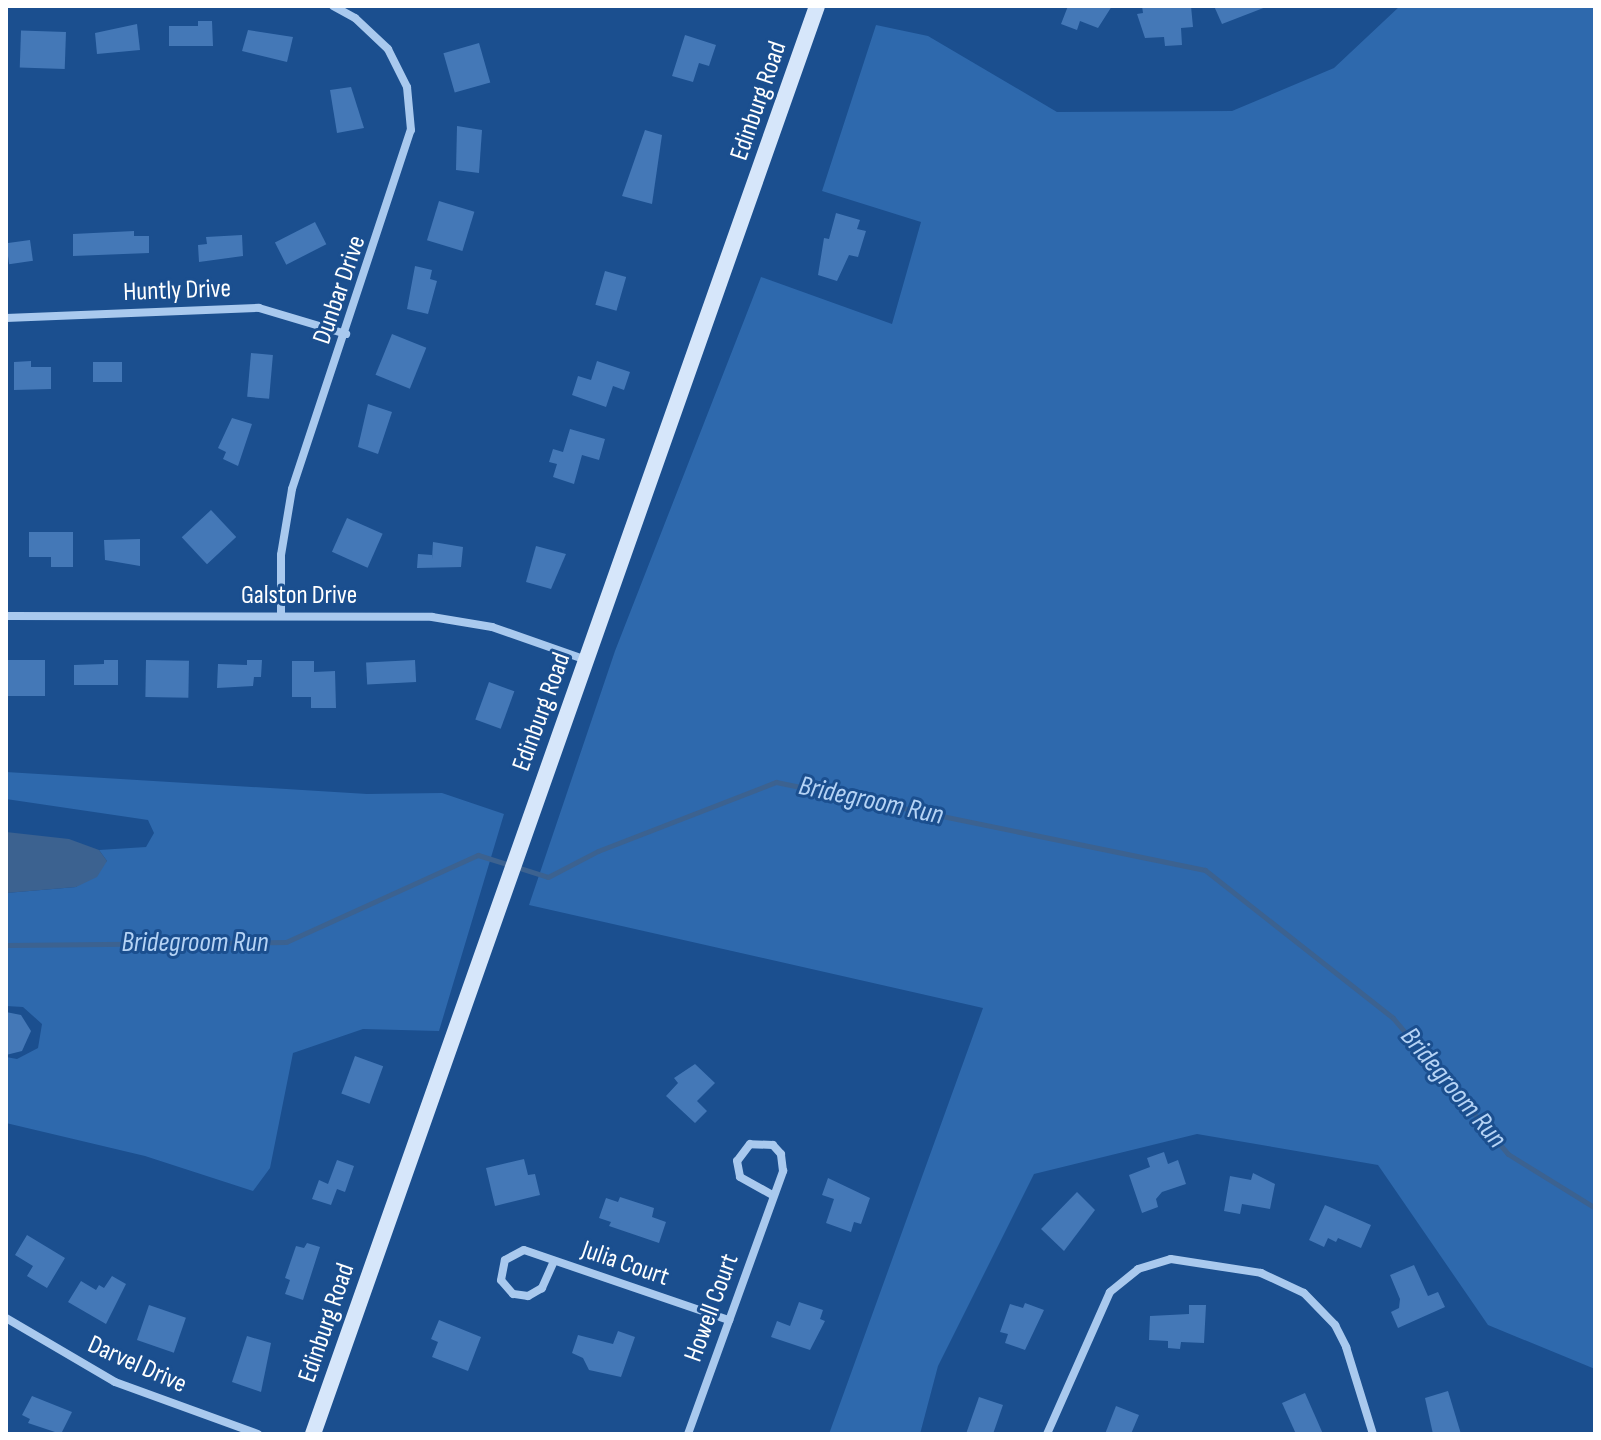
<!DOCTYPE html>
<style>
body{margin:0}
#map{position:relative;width:1601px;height:1440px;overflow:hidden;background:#1b4f8f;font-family:"Sofia Sans Condensed",sans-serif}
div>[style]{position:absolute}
.green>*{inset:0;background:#2e69ad}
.water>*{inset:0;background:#3c6290}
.stream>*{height:5px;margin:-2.5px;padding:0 2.5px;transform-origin:2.5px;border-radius:2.5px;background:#3c6290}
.building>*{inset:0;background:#4478b7;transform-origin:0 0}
.minor>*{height:8px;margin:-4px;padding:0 4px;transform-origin:4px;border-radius:4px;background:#a9c9ee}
.secondary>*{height:16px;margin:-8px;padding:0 8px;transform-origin:8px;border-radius:8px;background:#d6e6fa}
span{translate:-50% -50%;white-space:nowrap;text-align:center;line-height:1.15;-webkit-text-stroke:6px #1b4f8f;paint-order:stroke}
.street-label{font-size:26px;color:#fff}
.water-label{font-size:28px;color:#b5d3f5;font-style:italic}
.frame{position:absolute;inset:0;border:8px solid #fff;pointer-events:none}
</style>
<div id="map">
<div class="green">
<div style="clip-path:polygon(1400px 6px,1595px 6px,1595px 1369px,1488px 1325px,1378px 1165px,1197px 1134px,1034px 1174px,938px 1366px,920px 1434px,829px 1434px,983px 1008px,529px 905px,615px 651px,761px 277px,892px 324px,921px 222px,822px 191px,876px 25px,928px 36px,1057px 112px,1232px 111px,1334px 68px)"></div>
<div style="clip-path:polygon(6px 772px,367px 794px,442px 793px,504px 814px,439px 1031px,363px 1029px,293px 1053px,270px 1168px,253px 1191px,145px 1156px,6px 1123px,6px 1057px,17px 1059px,38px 1048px,42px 1024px,23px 1007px,6px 1006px,6px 893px,76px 887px,107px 861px,99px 850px,146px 847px,154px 833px,148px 820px,6px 799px)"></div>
</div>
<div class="water">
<div style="clip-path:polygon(6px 832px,69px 839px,99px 850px,107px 861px,97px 877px,76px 887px,6px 893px)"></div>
</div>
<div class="stream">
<div style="left:6px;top:945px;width:280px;rotate:-0.6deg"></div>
<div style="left:286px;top:942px;width:211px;rotate:-24.4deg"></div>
<div style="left:478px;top:855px;width:73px;rotate:17.4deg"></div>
<div style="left:548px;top:877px;width:56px;rotate:-27.5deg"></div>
<div style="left:598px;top:851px;width:191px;rotate:-21.2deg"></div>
<div style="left:776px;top:782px;width:438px;rotate:11.6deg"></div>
<div style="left:1205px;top:870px;width:239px;rotate:38.2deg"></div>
<div style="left:1393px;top:1018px;width:178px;rotate:49.8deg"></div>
<div style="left:1508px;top:1154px;width:102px;rotate:31.8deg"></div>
</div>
<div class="building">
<div style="clip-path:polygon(1068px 6px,1112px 6px,1098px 28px,1080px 21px,1077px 30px,1061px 24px)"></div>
<div style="clip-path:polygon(1142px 6px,1191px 6px,1193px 27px,1181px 28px,1182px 45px,1165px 46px,1164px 37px,1145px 38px,1137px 14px,1143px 13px)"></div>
<div style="clip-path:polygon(1214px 6px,1266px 6px,1266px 7px,1222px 24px)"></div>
<div style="clip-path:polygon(198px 21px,212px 21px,213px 46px,169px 46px,169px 26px,198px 26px)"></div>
<div style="clip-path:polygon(137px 24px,140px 50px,97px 54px,95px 33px)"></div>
<div style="clip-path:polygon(248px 30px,293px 37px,287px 62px,242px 51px)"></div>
<div style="left:66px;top:32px;width:37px;height:45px;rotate:92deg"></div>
<div style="clip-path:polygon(685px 35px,716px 45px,709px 66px,699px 63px,693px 82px,672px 76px)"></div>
<div style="left:479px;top:43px;width:41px;height:37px;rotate:74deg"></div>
<div style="clip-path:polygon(351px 87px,364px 128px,337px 133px,330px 90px)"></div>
<div style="clip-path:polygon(457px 126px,482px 130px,479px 173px,456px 170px)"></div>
<div style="clip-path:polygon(645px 130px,662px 135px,652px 204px,622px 196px)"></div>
<div style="left:439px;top:201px;width:37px;height:41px;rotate:17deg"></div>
<div style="clip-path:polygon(836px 213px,860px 220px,857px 229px,866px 231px,858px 257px,849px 255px,837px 281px,818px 275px,824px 238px,829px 239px)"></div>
<div style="left:315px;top:222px;width:25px;height:45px;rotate:63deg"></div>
<div style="clip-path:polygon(134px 231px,134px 236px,149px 236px,149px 253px,73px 256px,73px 234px)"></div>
<div style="clip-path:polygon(242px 235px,243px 256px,199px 262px,198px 245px,207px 244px,206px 237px)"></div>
<div style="left:30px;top:240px;width:21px;height:24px;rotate:82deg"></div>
<div style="clip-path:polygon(415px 266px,432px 270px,430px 279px,437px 281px,428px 314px,407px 309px)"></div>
<div style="left:605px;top:271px;width:22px;height:35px;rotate:16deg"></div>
<div style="left:392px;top:334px;width:37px;height:44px;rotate:22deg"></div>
<div style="left:251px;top:353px;width:22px;height:44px;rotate:5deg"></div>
<div style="clip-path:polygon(31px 361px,31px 367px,51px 367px,51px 389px,14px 390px,14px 362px)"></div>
<div style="clip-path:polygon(597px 361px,630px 372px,624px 390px,613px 386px,606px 407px,572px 395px,578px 376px,591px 380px)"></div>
<div style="left:93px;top:362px;width:29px;height:20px"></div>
<div style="clip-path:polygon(368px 404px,392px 412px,378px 454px,358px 447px)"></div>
<div style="clip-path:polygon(232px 418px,252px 424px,238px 466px,223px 459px,226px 452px,218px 448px)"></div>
<div style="clip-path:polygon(570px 429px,605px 439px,599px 460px,582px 455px,574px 484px,553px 477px,557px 464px,549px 462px,553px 449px,563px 452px)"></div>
<div style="left:211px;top:510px;width:37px;height:40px;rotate:47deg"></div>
<div style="left:347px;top:518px;width:39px;height:37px;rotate:24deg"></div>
<div style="clip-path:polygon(29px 532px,73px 532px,73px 567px,51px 567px,51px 557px,29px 557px)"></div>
<div style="clip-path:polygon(140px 539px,140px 566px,105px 560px,104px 540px)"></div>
<div style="clip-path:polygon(433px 542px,463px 547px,461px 567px,417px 568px,418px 554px,432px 555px,432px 559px)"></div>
<div style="clip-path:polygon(536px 546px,566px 554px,551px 589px,526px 582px)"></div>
<div style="left:6px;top:660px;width:39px;height:36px"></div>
<div style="clip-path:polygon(104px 660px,118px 660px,118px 685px,74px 685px,74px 665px,104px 664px)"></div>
<div style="left:146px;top:660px;width:43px;height:37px;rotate:1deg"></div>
<div style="clip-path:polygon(247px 660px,262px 660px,261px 677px,254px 677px,253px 686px,217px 688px,218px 664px,247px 665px)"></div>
<div style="left:415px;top:660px;width:22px;height:49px;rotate:87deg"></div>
<div style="clip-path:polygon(292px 661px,314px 661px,314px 672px,335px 671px,336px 708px,311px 708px,311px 697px,292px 697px)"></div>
<div style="left:489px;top:682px;width:27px;height:40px;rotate:20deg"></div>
<div style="clip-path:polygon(6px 1012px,21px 1015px,31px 1031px,22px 1051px,6px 1055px)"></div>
<div style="left:355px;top:1056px;width:30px;height:40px;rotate:20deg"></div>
<div style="clip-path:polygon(695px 1064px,715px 1083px,697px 1101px,707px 1111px,695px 1123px,666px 1096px,678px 1083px,674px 1078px)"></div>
<div style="clip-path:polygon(1164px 1152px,1168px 1164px,1178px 1160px,1186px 1184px,1162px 1192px,1156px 1199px,1158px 1207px,1142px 1213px,1129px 1175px,1150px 1167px,1147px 1158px)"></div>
<div style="clip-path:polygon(524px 1159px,528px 1175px,535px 1174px,540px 1195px,495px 1206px,486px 1168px)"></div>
<div style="clip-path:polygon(337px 1160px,354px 1166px,345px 1192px,337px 1189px,331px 1205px,312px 1199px,319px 1180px,328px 1184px)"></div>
<div style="clip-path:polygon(1253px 1173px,1275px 1184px,1270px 1209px,1242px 1204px,1240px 1214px,1224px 1211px,1230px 1176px,1251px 1180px)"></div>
<div style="clip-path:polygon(828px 1178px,870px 1198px,861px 1224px,854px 1222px,851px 1232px,826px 1223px,834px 1199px,822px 1195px)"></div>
<div style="clip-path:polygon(1077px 1192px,1095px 1210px,1064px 1251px,1041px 1229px)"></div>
<div style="clip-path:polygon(620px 1197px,654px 1208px,652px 1217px,666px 1222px,659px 1243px,609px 1226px,611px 1222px,599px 1218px,606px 1198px,618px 1202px)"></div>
<div style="clip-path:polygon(1325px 1205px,1371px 1225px,1361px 1248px,1338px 1238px,1336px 1242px,1328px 1238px,1324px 1247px,1309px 1240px)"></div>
<div style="clip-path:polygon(27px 1235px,65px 1258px,47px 1288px,27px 1276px,33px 1266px,15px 1255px)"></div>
<div style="clip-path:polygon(307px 1243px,320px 1247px,303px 1300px,285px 1294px,290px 1280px,285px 1278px,296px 1246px,304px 1248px)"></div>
<div style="clip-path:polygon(1414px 1265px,1428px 1296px,1438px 1292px,1445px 1307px,1398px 1328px,1391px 1312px,1399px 1308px,1400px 1299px,1390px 1275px)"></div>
<div style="clip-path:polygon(112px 1276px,126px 1284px,106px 1324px,68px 1302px,81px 1281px,96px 1290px,99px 1285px,104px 1288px)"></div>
<div style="clip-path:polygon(799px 1302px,823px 1310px,820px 1319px,825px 1321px,810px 1350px,771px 1337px,777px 1321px,790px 1326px)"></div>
<div style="clip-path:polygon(1025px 1303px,1044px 1310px,1025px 1350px,1005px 1343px,1008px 1334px,1000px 1332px,1010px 1304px,1023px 1308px)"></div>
<div style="left:149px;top:1305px;width:39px;height:37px;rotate:19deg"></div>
<div style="clip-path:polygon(1189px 1305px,1206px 1305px,1204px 1343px,1181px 1342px,1180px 1349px,1168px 1348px,1168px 1341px,1149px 1340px,1150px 1316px,1189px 1314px)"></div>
<div style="clip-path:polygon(439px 1320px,481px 1337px,468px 1371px,432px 1357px,438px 1342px,431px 1339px)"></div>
<div style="clip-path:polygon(618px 1331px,635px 1337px,621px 1377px,589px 1370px,583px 1358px,572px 1353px,578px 1335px,613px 1344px)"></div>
<div style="clip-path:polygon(247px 1336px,271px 1343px,261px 1392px,232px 1382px)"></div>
<div style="clip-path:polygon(1448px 1391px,1461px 1434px,1433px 1434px,1425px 1398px)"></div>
<div style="clip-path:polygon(1305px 1393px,1323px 1434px,1296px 1434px,1282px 1403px)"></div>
<div style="clip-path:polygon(32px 1396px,72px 1412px,61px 1434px,28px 1423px,30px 1419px,22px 1415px)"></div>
<div style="clip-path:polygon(979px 1397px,1003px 1405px,993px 1434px,966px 1434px)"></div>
<div style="clip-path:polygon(1116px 1406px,1139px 1415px,1131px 1434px,1105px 1434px)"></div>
</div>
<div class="minor">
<div style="left:6px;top:318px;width:253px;rotate:-2.3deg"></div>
<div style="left:259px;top:308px;width:91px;rotate:16.6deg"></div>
<div style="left:6px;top:616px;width:426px;rotate:0.1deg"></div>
<div style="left:432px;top:617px;width:61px;rotate:9.5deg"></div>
<div style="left:492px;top:627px;width:100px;rotate:19.3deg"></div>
<div style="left:281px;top:616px;width:61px;rotate:-90deg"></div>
<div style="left:281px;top:555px;width:67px;rotate:-80.5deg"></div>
<div style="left:292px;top:489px;width:378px;rotate:-71.7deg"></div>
<div style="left:411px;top:130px;width:43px;rotate:-95.3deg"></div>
<div style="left:407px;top:87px;width:42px;rotate:-116.6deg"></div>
<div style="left:388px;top:49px;width:45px;rotate:-136.8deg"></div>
<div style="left:355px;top:18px;width:25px;rotate:-151deg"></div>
<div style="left:554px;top:1261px;width:30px;rotate:114deg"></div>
<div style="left:542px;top:1288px;width:16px;rotate:150deg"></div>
<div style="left:528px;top:1296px;width:15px;rotate:-172deg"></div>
<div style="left:513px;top:1294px;width:18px;rotate:-131deg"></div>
<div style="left:501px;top:1280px;width:20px;rotate:-79deg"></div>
<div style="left:505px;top:1260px;width:21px;rotate:-28deg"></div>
<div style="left:524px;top:1250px;width:217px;rotate:18.9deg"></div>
<div style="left:6px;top:1318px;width:126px;rotate:30.4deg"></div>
<div style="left:115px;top:1382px;width:152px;rotate:20deg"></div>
<div style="left:688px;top:1434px;width:280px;rotate:-70.1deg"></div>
<div style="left:783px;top:1171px;width:17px;rotate:-97deg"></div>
<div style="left:781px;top:1154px;width:12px;rotate:-132deg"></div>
<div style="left:773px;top:1145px;width:23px;rotate:-178deg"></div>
<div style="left:750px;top:1144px;width:21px;rotate:127deg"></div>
<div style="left:737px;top:1161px;width:16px;rotate:79deg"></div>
<div style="left:740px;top:1177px;width:38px;rotate:29deg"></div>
<div style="left:1047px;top:1434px;width:155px;rotate:-66.1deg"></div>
<div style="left:1110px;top:1292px;width:36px;rotate:-39deg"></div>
<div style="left:1138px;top:1269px;width:34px;rotate:-17deg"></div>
<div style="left:1171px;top:1259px;width:91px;rotate:8.8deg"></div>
<div style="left:1261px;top:1273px;width:47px;rotate:24.9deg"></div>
<div style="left:1304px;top:1293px;width:45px;rotate:45.9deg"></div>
<div style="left:1335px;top:1325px;width:25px;rotate:63deg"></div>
<div style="left:1346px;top:1347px;width:91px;rotate:72.8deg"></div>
</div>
<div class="secondary">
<div style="left:313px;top:1434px;width:1514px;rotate:-70.56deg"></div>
</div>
<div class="street-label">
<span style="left:759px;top:101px;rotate:-71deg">Edinburg Road</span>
<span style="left:340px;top:290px;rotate:-71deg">Dunbar Drive</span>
<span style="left:177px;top:291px;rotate:-2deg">Huntly Drive</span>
<span style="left:299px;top:596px">Galston Drive</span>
<span style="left:542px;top:712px;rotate:-70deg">Edinburg Road</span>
<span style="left:625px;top:1264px;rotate:19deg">Julia Court</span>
<span style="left:712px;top:1308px;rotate:-70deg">Howell Court</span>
<span style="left:327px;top:1323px;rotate:-71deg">Edinburg Road</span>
<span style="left:137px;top:1365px;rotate:24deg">Darvel Drive</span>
</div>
<div class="water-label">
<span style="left:871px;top:801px;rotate:12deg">Bridegroom Run</span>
<span style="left:195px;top:943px">Bridegroom Run</span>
<span style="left:1453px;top:1088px;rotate:50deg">Bridegroom Run</span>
</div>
<div class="frame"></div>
</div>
